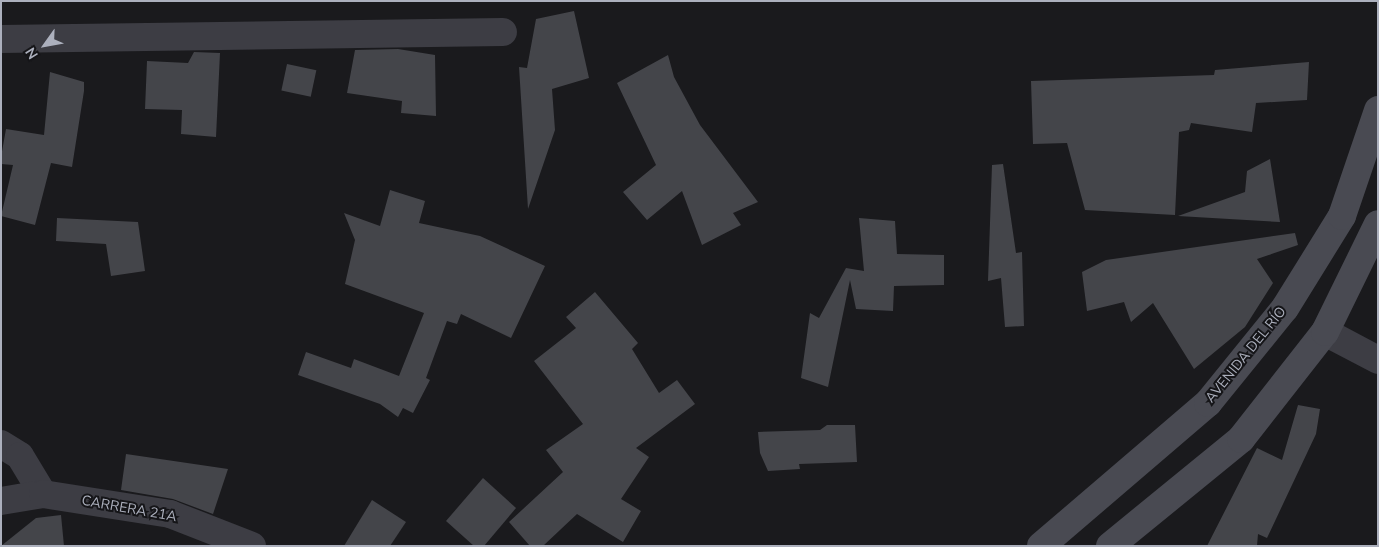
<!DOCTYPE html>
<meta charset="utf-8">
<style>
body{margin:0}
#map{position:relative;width:1379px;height:547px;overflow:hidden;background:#1a1a1d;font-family:"Nunito Sans",sans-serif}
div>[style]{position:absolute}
.building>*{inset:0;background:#44454a;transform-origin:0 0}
.minor>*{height:28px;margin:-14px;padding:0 14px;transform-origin:14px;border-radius:14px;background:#3d3d44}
.secondary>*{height:28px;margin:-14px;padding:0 14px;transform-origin:14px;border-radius:14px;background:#494a52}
span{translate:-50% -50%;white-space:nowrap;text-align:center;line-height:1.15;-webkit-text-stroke:4px #151518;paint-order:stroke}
.street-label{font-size:14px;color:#acb0bd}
.frame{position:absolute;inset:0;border:2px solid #acb0bd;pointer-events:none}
.north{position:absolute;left:20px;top:20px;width:50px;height:50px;-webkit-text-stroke:4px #151518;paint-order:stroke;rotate:238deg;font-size:14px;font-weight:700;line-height:20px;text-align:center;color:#acb0bd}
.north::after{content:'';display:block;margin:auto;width:18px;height:22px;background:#acb0bd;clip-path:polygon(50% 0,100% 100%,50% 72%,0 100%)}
</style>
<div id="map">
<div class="building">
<div style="clip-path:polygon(574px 11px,589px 78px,552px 89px,555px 130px,528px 209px,519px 67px,527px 68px,536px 19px)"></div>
<div style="clip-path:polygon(398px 49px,435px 55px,436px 116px,401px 113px,402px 101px,347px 93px,355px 50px)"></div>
<div style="clip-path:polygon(194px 52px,220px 53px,216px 137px,181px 134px,182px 110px,145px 109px,147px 61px,188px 63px)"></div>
<div style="clip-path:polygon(668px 55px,674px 77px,700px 125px,758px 202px,733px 213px,741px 225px,702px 245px,682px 191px,647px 220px,623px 192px,656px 165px,617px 83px)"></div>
<div style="clip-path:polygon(1309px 62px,1307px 100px,1256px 103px,1252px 132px,1191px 123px,1189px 130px,1179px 132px,1175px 215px,1085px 210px,1067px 143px,1033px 144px,1031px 81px,1214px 75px,1215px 70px)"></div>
<div style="left:287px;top:64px;width:30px;height:27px;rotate:12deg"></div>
<div style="clip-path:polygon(50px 72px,84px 82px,84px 91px,72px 167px,51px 163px,35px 225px,1px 216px,13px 165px,1px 164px,1px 157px,6px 129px,44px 135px)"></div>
<div style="clip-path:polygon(1270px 159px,1280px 222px,1178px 216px,1245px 192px,1247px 171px)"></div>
<div style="clip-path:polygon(1003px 164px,1016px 253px,1022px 252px,1024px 326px,1005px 327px,1001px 278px,988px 281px,992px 165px)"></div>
<div style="clip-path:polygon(390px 190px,425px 201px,419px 223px,480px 236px,545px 266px,511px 338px,461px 314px,457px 324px,447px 321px,426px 378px,430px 380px,413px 413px,403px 408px,398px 417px,380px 404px,298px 375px,306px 352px,351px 368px,354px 359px,399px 376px,424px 313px,345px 284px,355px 240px,344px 213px,380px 226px)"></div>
<div style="clip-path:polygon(57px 218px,138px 222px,145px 271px,111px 276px,106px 244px,56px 241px)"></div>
<div style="clip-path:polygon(859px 218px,895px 221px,897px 254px,944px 255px,944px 285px,894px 286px,893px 311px,856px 309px,850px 280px,828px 387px,801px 378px,810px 313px,819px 318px,846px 268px,864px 271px)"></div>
<div style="clip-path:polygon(1295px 233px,1298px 245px,1257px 259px,1273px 283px,1245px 327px,1194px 369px,1153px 303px,1131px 322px,1124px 302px,1087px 311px,1082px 272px,1106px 260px)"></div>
<div style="clip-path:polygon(595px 292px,638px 343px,632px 349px,659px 393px,677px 380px,695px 404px,636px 448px,649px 457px,621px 499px,641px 511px,623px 542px,577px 514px,543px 546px,530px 546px,509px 522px,563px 472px,546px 450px,583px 424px,534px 361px,576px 328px,566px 317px)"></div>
<div style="clip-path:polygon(1298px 405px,1320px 409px,1316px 434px,1267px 538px,1258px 534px,1257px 546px,1207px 546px,1257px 448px,1282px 460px)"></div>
<div style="clip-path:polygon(827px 425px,855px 425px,857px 462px,799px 464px,800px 469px,768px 471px,760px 453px,758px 432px,820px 430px)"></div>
<div style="clip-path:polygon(126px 454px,228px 469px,213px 514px,173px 499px,121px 490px)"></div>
<div style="clip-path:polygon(483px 478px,516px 508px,484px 546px,474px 546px,446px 521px)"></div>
<div style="clip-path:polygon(372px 500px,406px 522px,390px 546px,344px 546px)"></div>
<div style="clip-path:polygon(61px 515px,64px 546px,1px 546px,36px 518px)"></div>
</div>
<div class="minor">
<div style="left:1px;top:39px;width:502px;rotate:-0.8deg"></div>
<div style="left:1325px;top:332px;width:60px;rotate:27.8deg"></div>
<div style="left:1px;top:444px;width:22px;rotate:32deg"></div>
<div style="left:20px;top:456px;width:44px;rotate:58.8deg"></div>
<div style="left:1px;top:501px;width:43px;rotate:-9.5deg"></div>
<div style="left:43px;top:494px;width:129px;rotate:8.9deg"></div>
<div style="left:170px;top:514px;width:88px;rotate:21.3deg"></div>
</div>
<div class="secondary">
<div style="left:1041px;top:546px;width:220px;rotate:-40.6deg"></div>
<div style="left:1208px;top:403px;width:122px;rotate:-51deg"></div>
<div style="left:1285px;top:308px;width:108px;rotate:-58.2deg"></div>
<div style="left:1342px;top:216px;width:112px;rotate:-71.2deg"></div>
<div style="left:1110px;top:546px;width:169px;rotate:-39.2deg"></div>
<div style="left:1241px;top:439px;width:136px;rotate:-51.9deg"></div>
<div style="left:1325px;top:332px;width:120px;rotate:-63.9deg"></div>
</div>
<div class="street-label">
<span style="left:1246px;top:355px;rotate:-51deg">AVENIDA DEL RÍO</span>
<span style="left:129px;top:509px;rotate:10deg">CARRERA 21A</span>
</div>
<div class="frame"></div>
<div class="north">N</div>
</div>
